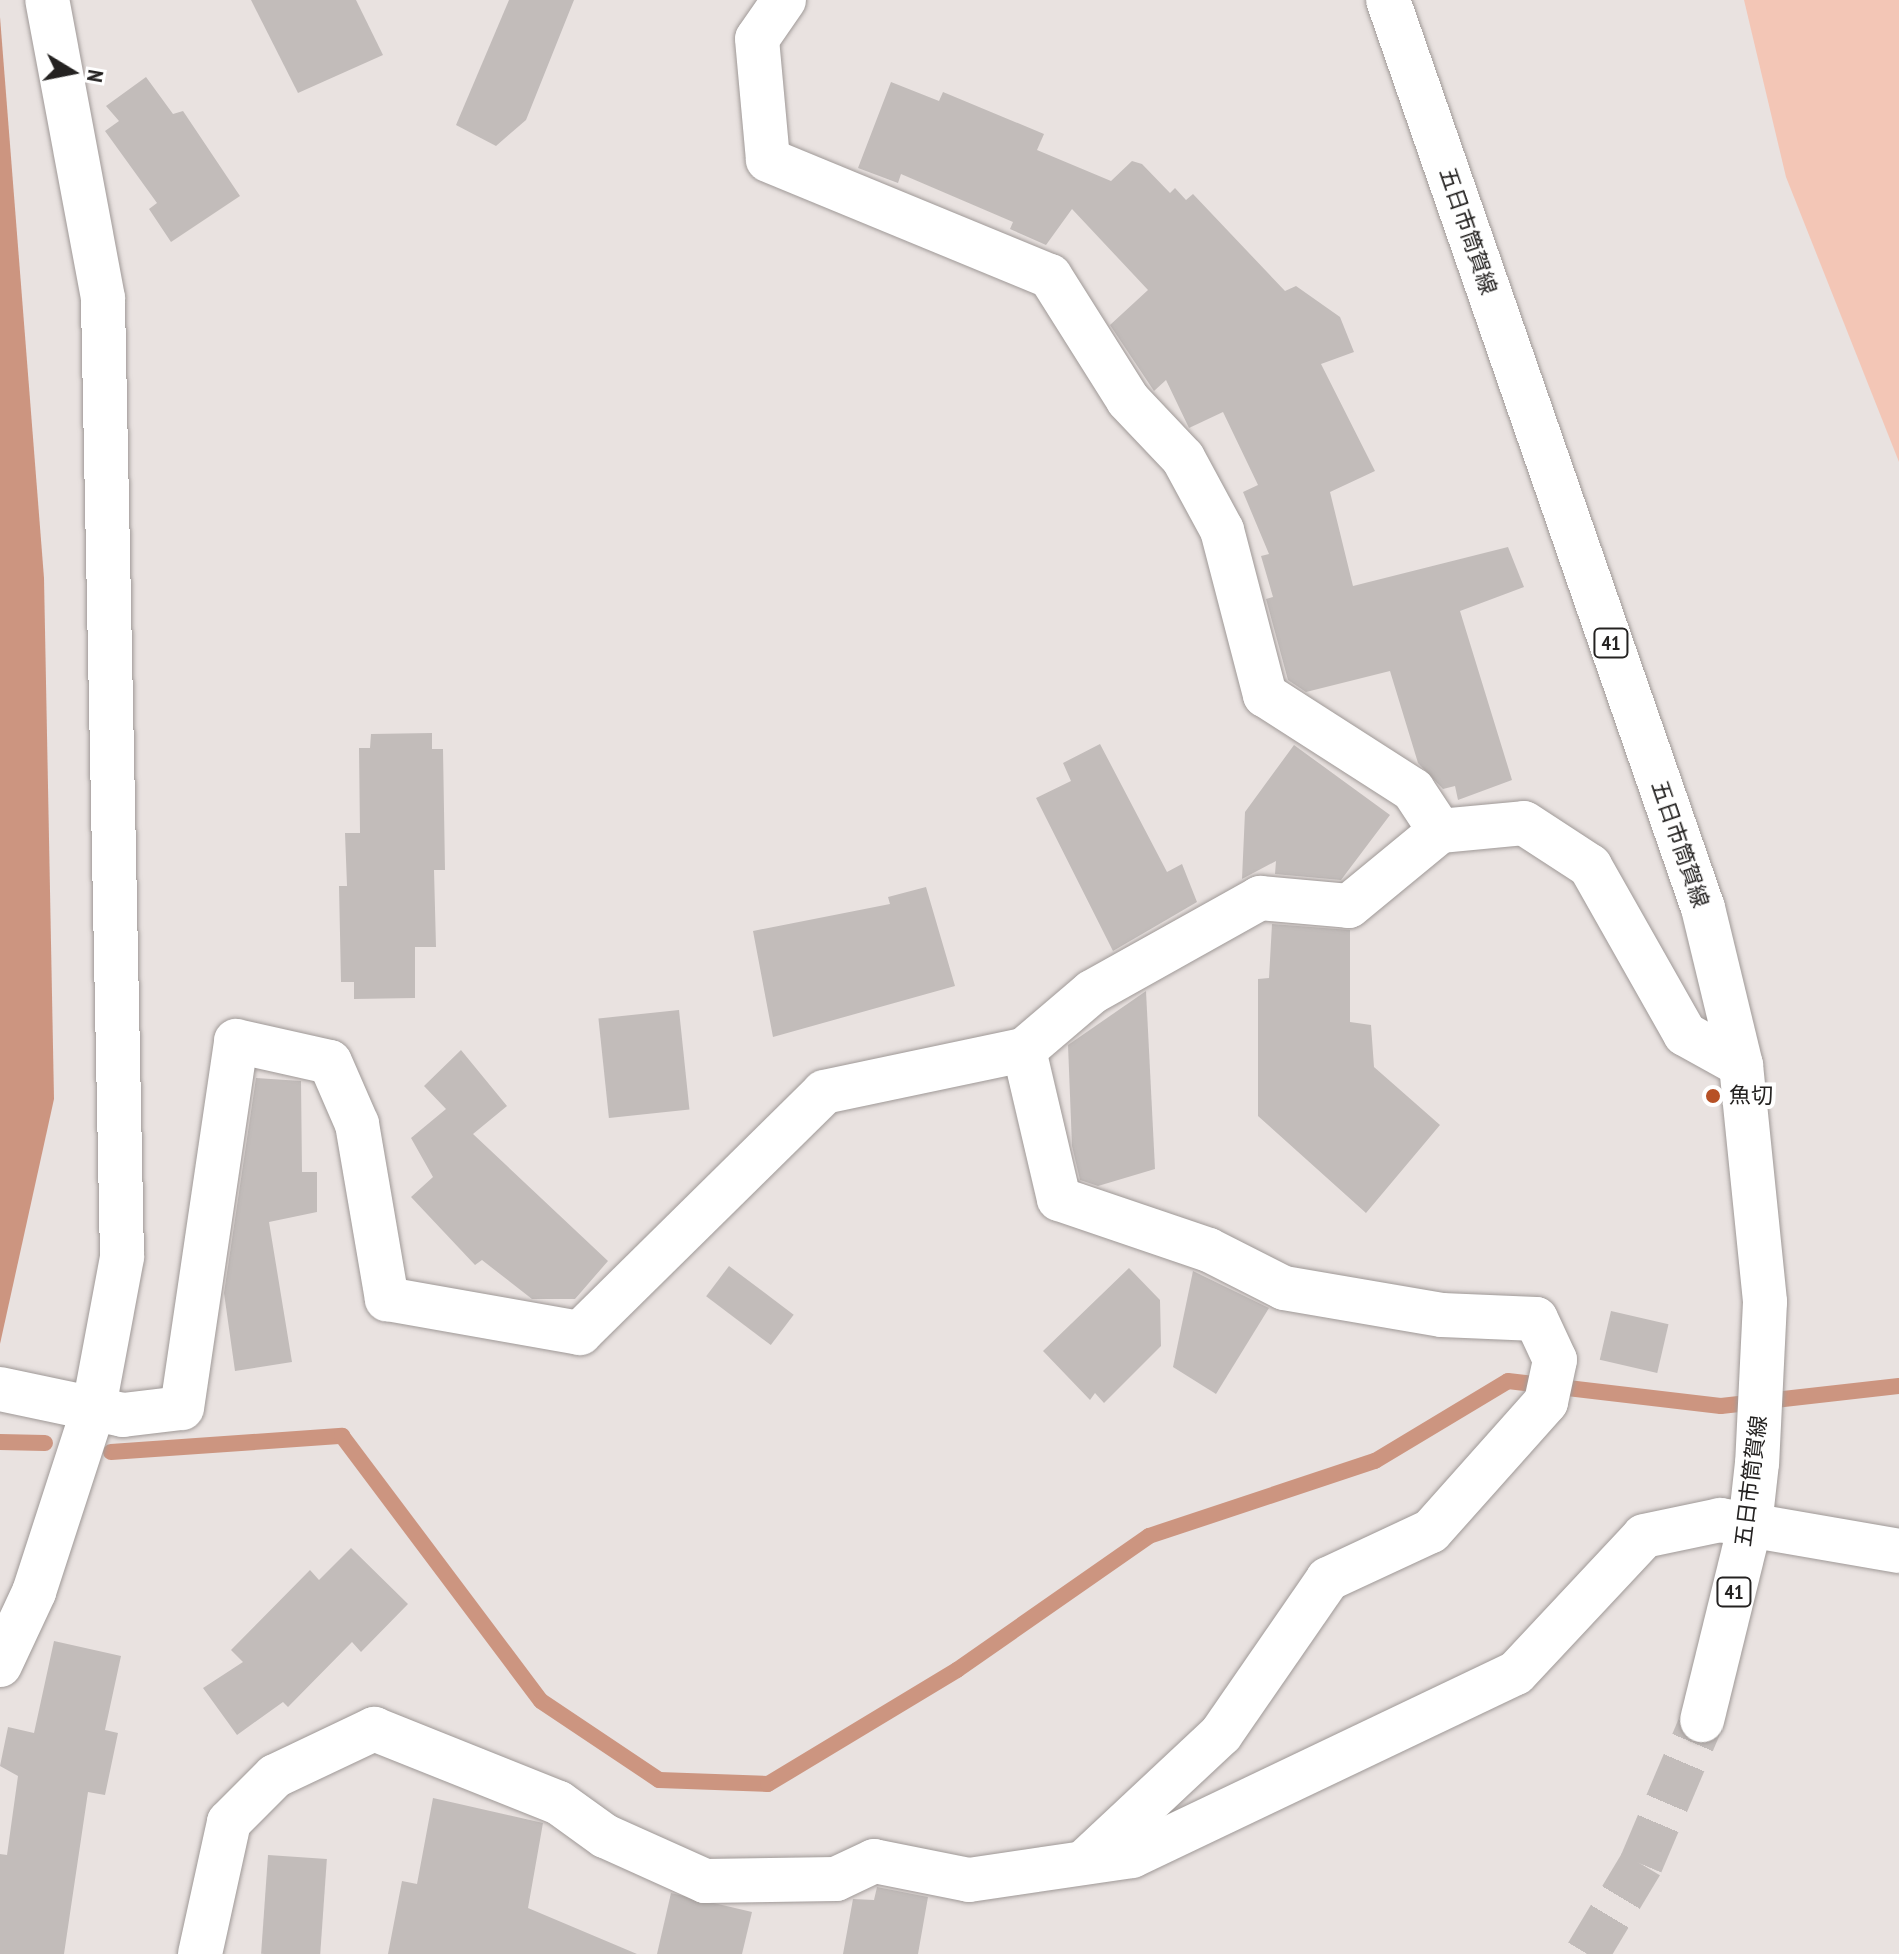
<!DOCTYPE html>
<meta charset="utf-8">
<style>
body{margin:0}
#map{position:relative;width:1899px;height:1954px;overflow:hidden;background:#e9e2e0;font-family:"PT Sans Narrow","Noto Sans JP",sans-serif}
div>[style]{position:absolute}
.green>*{inset:0;background:#f3c6b6}
.water>*{inset:0;background:#cc9580}
.stream>*{height:16px;margin:-8px;padding:0 8px;transform-origin:8px;border-radius:8px;background:#cc9580}
.building>*{inset:0;background:#c2bcba;transform-origin:0 0}
.primary-tunnel>*{height:44px;margin-top:-22px;transform-origin:0;background:repeating-linear-gradient(90deg,#c2bcba 0 44px,transparent 0 66px)}
.roads{filter:drop-shadow(0 0 2px #9f9997) drop-shadow(0 0 2px #9f9997)}
.minor>*{height:44px;margin:-22px;padding:0 22px;transform-origin:22px;border-radius:22px;background:#fff}
.primary>*{height:44px;margin:-22px;padding:0 22px;transform-origin:22px;border-radius:22px;background:#fff}
.dots>*{width:22px;height:22px;translate:-50% -50%;box-sizing:border-box;border:4px solid #fff;border-radius:50%}
span{translate:-50% -50%;white-space:nowrap;text-align:center;line-height:1.15;-webkit-text-stroke:8px #fff;paint-order:stroke}
.shield-label span{padding:2px 6px;background:#fff;border:2px solid;border-radius:6px;-webkit-text-stroke-width:0}
.shield-label{font-size:20px;color:#242221;font-weight:700}
.street-label{font-size:22px;color:#242221}
.poi-label{font-size:22px;color:#242221}
.left{translate:0 -50%;text-align:left}
.north{position:absolute;left:32px;top:32px;width:80px;height:80px;-webkit-text-stroke:6px #fff;paint-order:stroke;rotate:100deg;font-size:22px;font-weight:700;line-height:32px;text-align:center;color:#242221}
.north::after{content:'';display:block;margin:auto;width:28px;height:36px;background:#242221;clip-path:polygon(50% 0,100% 100%,50% 72%,0 100%)}
</style>
<div id="map">
<div class="green">
<div style="clip-path:polygon(1744px 0,1899px 0,1899px 462px,1786px 177px)"></div>
</div>
<div class="water">
<div style="clip-path:polygon(0 17px,44px 578px,54px 1099px,0 1344px)"></div>
</div>
<div class="stream">
<div style="left:0;top:1442px;width:45px;rotate:1.3deg"></div>
<div style="left:111px;top:1452px;width:232px;rotate:-4deg"></div>
<div style="left:342px;top:1436px;width:331px;rotate:53.1deg"></div>
<div style="left:541px;top:1701px;width:142px;rotate:33.8deg"></div>
<div style="left:659px;top:1780px;width:109px;rotate:2.1deg"></div>
<div style="left:768px;top:1784px;width:221px;rotate:-31.1deg"></div>
<div style="left:957px;top:1670px;width:234px;rotate:-34.9deg"></div>
<div style="left:1149px;top:1536px;width:238px;rotate:-18.4deg"></div>
<div style="left:1375px;top:1461px;width:155px;rotate:-31deg"></div>
<div style="left:1508px;top:1381px;width:214px;rotate:6.7deg"></div>
<div style="left:1721px;top:1406px;width:179px;rotate:-6.4deg"></div>
</div>
<div class="building">
<div style="clip-path:polygon(251px 0,356px 0,383px 55px,298px 93px)"></div>
<div style="clip-path:polygon(509px 0,574px 0,526px 120px,496px 146px,456px 125px)"></div>
<div style="clip-path:polygon(146px 77px,173px 114px,183px 111px,240px 196px,171px 242px,149px 209px,157px 203px,105px 131px,119px 121px,106px 106px)"></div>
<div style="clip-path:polygon(891px 82px,939px 101px,943px 92px,1044px 134px,1037px 150px,1111px 181px,1132px 161px,1142px 164px,1170px 193px,1175px 188px,1186px 200px,1193px 194px,1285px 291px,1296px 286px,1340px 317px,1354px 352px,1321px 364px,1375px 471px,1330px 492px,1353px 586px,1508px 547px,1524px 587px,1460px 611px,1512px 780px,1458px 800px,1455px 786px,1443px 789px,1418px 763px,1390px 671px,1306px 692px,1288px 680px,1266px 599px,1273px 597px,1261px 556px,1269px 554px,1243px 492px,1258px 485px,1223px 412px,1189px 428px,1166px 380px,1154px 391px,1110px 325px,1148px 290px,1072px 209px,1046px 245px,1010px 229px,1013px 222px,901px 174px,898px 183px,858px 168px)"></div>
<div style="clip-path:polygon(432px 733px,432px 749px,443px 749px,445px 870px,434px 870px,436px 947px,415px 947px,415px 998px,354px 999px,354px 982px,341px 982px,339px 886px,347px 886px,345px 833px,360px 833px,359px 748px,370px 748px,371px 734px)"></div>
<div style="clip-path:polygon(1100px 744px,1167px 872px,1182px 864px,1197px 902px,1113px 951px,1036px 798px,1071px 781px,1063px 763px)"></div>
<div style="clip-path:polygon(1294px 745px,1390px 815px,1341px 880px,1275px 874px,1276px 861px,1242px 879px,1245px 812px)"></div>
<div style="clip-path:polygon(926px 887px,955px 986px,773px 1037px,753px 931px,890px 904px,888px 897px)"></div>
<div style="clip-path:polygon(1272px 924px,1350px 930px,1350px 1022px,1371px 1025px,1374px 1067px,1440px 1125px,1366px 1213px,1258px 1116px,1258px 979px,1269px 978px)"></div>
<div style="clip-path:polygon(1146px 991px,1155px 1169px,1098px 1186px,1080px 1180px,1072px 1146px,1068px 1045px)"></div>
<div style="left:679px;top:1010px;width:100px;height:81px;rotate:84deg"></div>
<div style="clip-path:polygon(461px 1050px,507px 1106px,473px 1134px,608px 1261px,575px 1299px,532px 1299px,482px 1260px,475px 1265px,411px 1197px,433px 1177px,411px 1138px,446px 1109px,424px 1086px)"></div>
<div style="clip-path:polygon(256px 1078px,301px 1081px,302px 1172px,317px 1172px,317px 1212px,269px 1222px,292px 1362px,235px 1371px,224px 1293px)"></div>
<div style="left:729px;top:1266px;width:81px;height:38px;rotate:37deg"></div>
<div style="clip-path:polygon(1129px 1268px,1160px 1300px,1161px 1346px,1104px 1403px,1095px 1393px,1090px 1400px,1043px 1351px)"></div>
<div style="clip-path:polygon(1193px 1271px,1269px 1308px,1216px 1394px,1173px 1367px)"></div>
<div style="left:1611px;top:1311px;width:59px;height:50px;rotate:13deg"></div>
<div style="clip-path:polygon(351px 1548px,408px 1604px,361px 1652px,352px 1642px,288px 1707px,283px 1702px,237px 1735px,203px 1688px,243px 1662px,231px 1650px,310px 1570px,319px 1580px)"></div>
<div style="clip-path:polygon(54px 1641px,121px 1656px,105px 1730px,118px 1733px,105px 1795px,88px 1792px,64px 1954px,0 1954px,0 1854px,7px 1855px,18px 1776px,0 1766px,8px 1727px,34px 1733px)"></div>
<div style="clip-path:polygon(433px 1798px,543px 1823px,528px 1908px,637px 1954px,388px 1954px,402px 1881px,417px 1884px)"></div>
<div style="left:268px;top:1855px;width:59px;height:99px;rotate:4deg"></div>
<div style="clip-path:polygon(877px 1887px,928px 1897px,918px 1954px,843px 1954px,853px 1899px,874px 1900px)"></div>
<div style="clip-path:polygon(671px 1893px,752px 1912px,742px 1954px,657px 1954px)"></div>
</div>
<div class="primary-tunnel">
<div style="left:1587px;top:1954px;width:105px;rotate:-59deg"></div>
<div style="left:1641px;top:1864px;width:156px;rotate:-67deg"></div>
</div>
<div class="roads">
<div class="minor">
<div style="left:784px;top:0;width:47px;rotate:124.7deg"></div>
<div style="left:757px;top:39px;width:121px;rotate:84.8deg"></div>
<div style="left:768px;top:160px;width:305px;rotate:22.4deg"></div>
<div style="left:1050px;top:276px;width:146px;rotate:57.8deg"></div>
<div style="left:1128px;top:400px;width:80px;rotate:46.5deg"></div>
<div style="left:1183px;top:458px;width:82px;rotate:61.6deg"></div>
<div style="left:1222px;top:530px;width:171px;rotate:75.4deg"></div>
<div style="left:1265px;top:695px;width:176px;rotate:32.7deg"></div>
<div style="left:1413px;top:790px;width:49px;rotate:56.6deg"></div>
<div style="left:1024px;top:1050px;width:153px;rotate:76.8deg"></div>
<div style="left:1059px;top:1199px;width:158px;rotate:18.8deg"></div>
<div style="left:1209px;top:1250px;width:84px;rotate:26.9deg"></div>
<div style="left:1284px;top:1288px;width:160px;rotate:9.7deg"></div>
<div style="left:1442px;top:1315px;width:94px;rotate:2.4deg"></div>
<div style="left:1536px;top:1319px;width:45px;rotate:65.1deg"></div>
<div style="left:1555px;top:1360px;width:43px;rotate:102.1deg"></div>
<div style="left:1546px;top:1402px;width:173px;rotate:131.7deg"></div>
<div style="left:1431px;top:1531px;width:114px;rotate:155deg"></div>
<div style="left:1328px;top:1579px;width:188px;rotate:124.6deg"></div>
<div style="left:1221px;top:1734px;width:187px;rotate:136.9deg"></div>
<div style="left:0;top:1389px;width:126px;rotate:11.9deg"></div>
<div style="left:123px;top:1415px;width:59px;rotate:-6.8deg"></div>
<div style="left:182px;top:1408px;width:371px;rotate:-81.6deg"></div>
<div style="left:236px;top:1041px;width:96px;rotate:12.6deg"></div>
<div style="left:330px;top:1062px;width:68px;rotate:66.5deg"></div>
<div style="left:357px;top:1124px;width:178px;rotate:80.3deg"></div>
<div style="left:387px;top:1299px;width:196px;rotate:10deg"></div>
<div style="left:580px;top:1333px;width:343px;rotate:-44.6deg"></div>
<div style="left:824px;top:1092px;width:204px;rotate:-11.9deg"></div>
<div style="left:1024px;top:1050px;width:89px;rotate:-40.5deg"></div>
<div style="left:1092px;top:992px;width:193px;rotate:-29.2deg"></div>
<div style="left:1260px;top:898px;width:89px;rotate:5.1deg"></div>
<div style="left:1349px;top:906px;width:118px;rotate:-39.5deg"></div>
<div style="left:1440px;top:831px;width:84px;rotate:-5.4deg"></div>
<div style="left:1524px;top:823px;width:79px;rotate:33.1deg"></div>
<div style="left:1590px;top:866px;width:193px;rotate:60.5deg"></div>
<div style="left:1685px;top:1034px;width:64px;rotate:29deg"></div>
<div style="left:0;top:1665px;width:81px;rotate:-65deg"></div>
<div style="left:34px;top:1592px;width:194px;rotate:-72deg"></div>
<div style="left:94px;top:1407px;width:153px;rotate:-79.4deg"></div>
<div style="left:122px;top:1257px;width:959px;rotate:-91.14deg"></div>
<div style="left:103px;top:298px;width:303px;rotate:-100.6deg"></div>
<div style="left:200px;top:1954px;width:135px;rotate:-77.6deg"></div>
<div style="left:229px;top:1822px;width:65px;rotate:-45deg"></div>
<div style="left:275px;top:1776px;width:110px;rotate:-25.4deg"></div>
<div style="left:374px;top:1729px;width:199px;rotate:21.8deg"></div>
<div style="left:559px;top:1803px;width:57px;rotate:35.7deg"></div>
<div style="left:605px;top:1836px;width:110px;rotate:24.2deg"></div>
<div style="left:705px;top:1881px;width:131px;rotate:-0.9deg"></div>
<div style="left:836px;top:1879px;width:42px;rotate:-25.3deg"></div>
<div style="left:874px;top:1861px;width:97px;rotate:11.3deg"></div>
<div style="left:969px;top:1880px;width:165px;rotate:-8.4deg"></div>
<div style="left:1132px;top:1856px;width:425px;rotate:-25.5deg"></div>
<div style="left:1516px;top:1673px;width:187px;rotate:-46.9deg"></div>
<div style="left:1644px;top:1536px;width:78px;rotate:-11.9deg"></div>
<div style="left:1720px;top:1520px;width:182px;rotate:9.8deg"></div>
</div>
<div class="primary">
<div style="left:1388px;top:0;width:961px;rotate:70.87deg"></div>
<div style="left:1703px;top:908px;width:162px;rotate:76.4deg"></div>
<div style="left:1741px;top:1065px;width:238px;rotate:84.2deg"></div>
<div style="left:1765px;top:1302px;width:161px;rotate:92.8deg"></div>
<div style="left:1757px;top:1463px;width:62px;rotate:96.4deg"></div>
<div style="left:1750px;top:1525px;width:201px;rotate:103.8deg"></div>
</div>
</div>
<div class="dots">
<div style="left:1713px;top:1096px;background:#b75126"></div>
</div>
<div class="shield-label">
<span style="left:1611px;top:643px">41</span>
<span style="left:1734px;top:1592px">41</span>
</div>
<div class="street-label">
<span style="left:1468px;top:231px;rotate:71deg">五日市筒賀線</span>
<span style="left:1680px;top:844px;rotate:71deg">五日市筒賀線</span>
<span style="left:1751px;top:1481px;rotate:-83deg">五日市筒賀線</span>
</div>
<div class="poi-label">
<span class="left" style="left:1729px;top:1096px">魚切</span>
</div>
<div class="north">N</div>
</div>
